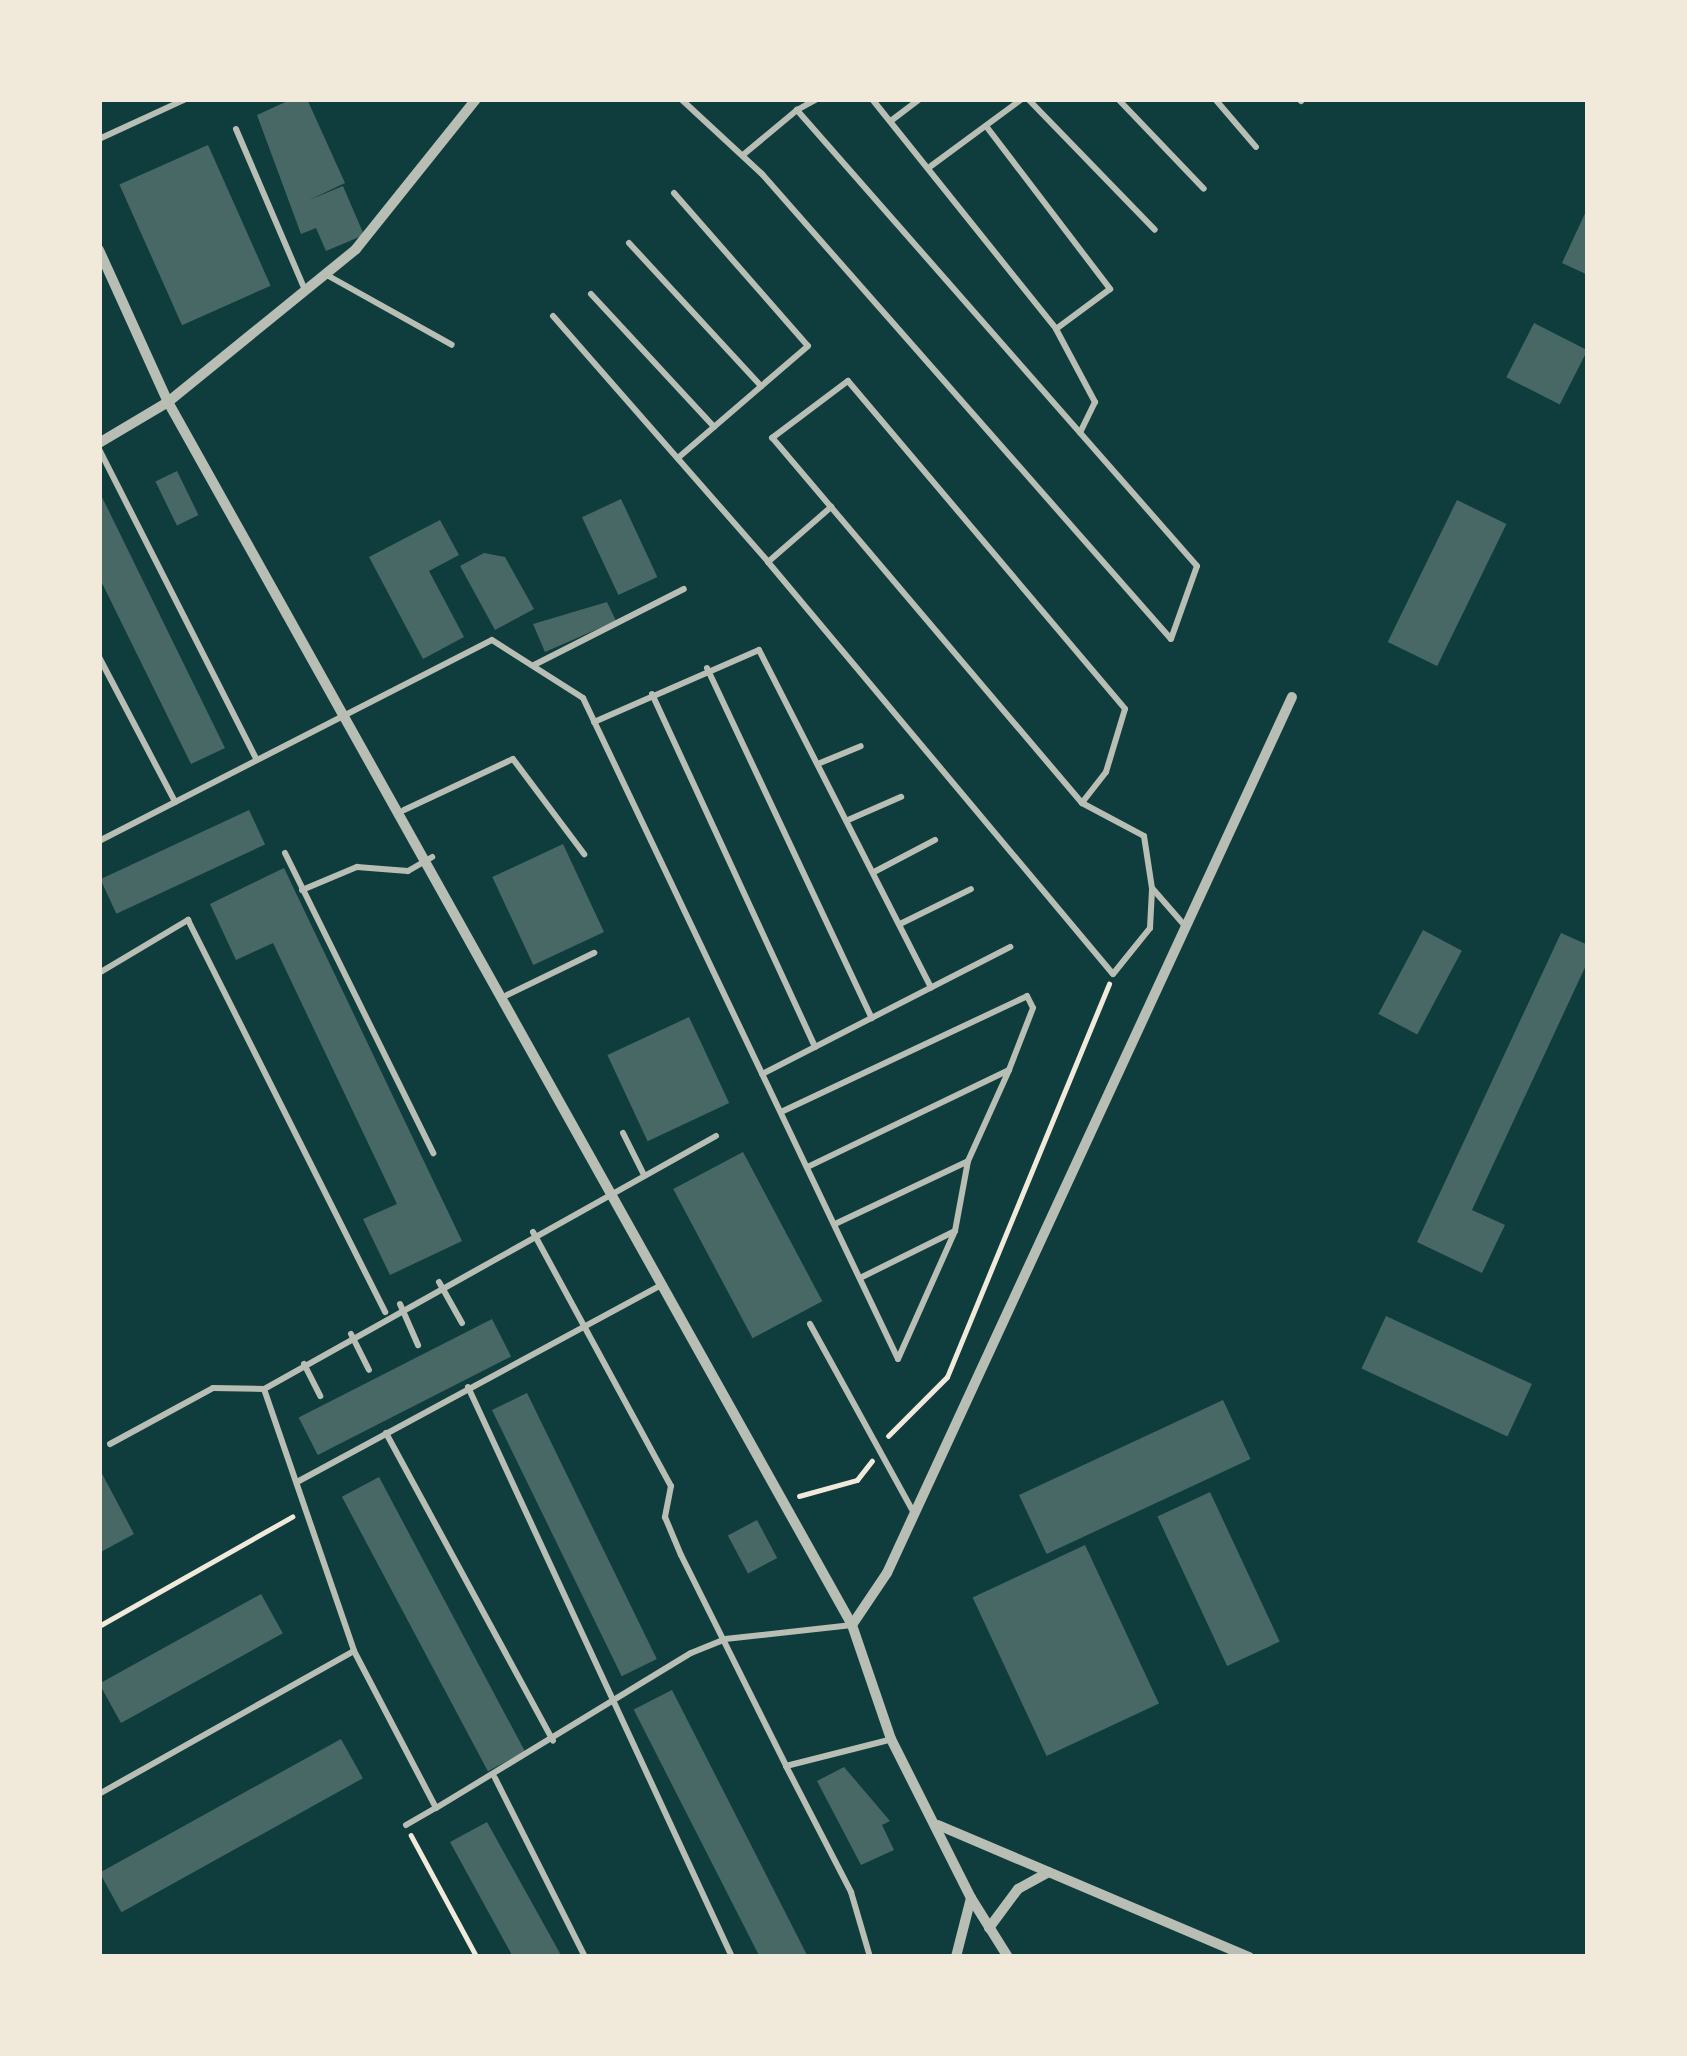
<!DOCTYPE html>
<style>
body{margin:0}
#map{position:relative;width:1687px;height:2056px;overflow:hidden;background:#0f3d3e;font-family:"Open Sans",sans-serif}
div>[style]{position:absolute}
.building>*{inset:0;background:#486865;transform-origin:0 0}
.path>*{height:4.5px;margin:-2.25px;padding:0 2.25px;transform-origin:2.25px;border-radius:2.25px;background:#f1e9da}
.service>*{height:6px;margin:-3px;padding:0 3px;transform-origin:3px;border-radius:3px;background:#b8beb3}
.minor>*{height:10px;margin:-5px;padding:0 5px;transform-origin:5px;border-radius:5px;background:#b8beb3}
span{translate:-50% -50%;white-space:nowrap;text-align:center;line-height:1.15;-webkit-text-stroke:12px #f1e9da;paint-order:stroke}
.frame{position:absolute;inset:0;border:102px solid #f1e9da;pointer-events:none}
</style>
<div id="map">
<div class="building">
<div style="clip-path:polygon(292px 99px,307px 99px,345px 183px,309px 200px,343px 186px,364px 235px,326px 251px,316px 228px,301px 234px,257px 115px)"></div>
<div style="left:208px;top:145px;width:154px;height:97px;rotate:66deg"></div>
<div style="clip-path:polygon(1588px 207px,1588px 275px,1562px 263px)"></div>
<div style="left:1534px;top:323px;width:60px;height:61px;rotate:27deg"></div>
<div style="left:177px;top:471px;width:49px;height:24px;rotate:64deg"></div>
<div style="clip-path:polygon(99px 491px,225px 748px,191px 764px,99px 577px)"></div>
<div style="left:621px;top:499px;width:86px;height:43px;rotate:65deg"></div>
<div style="left:1457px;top:500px;width:55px;height:158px;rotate:26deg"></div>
<div style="clip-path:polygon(440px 520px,459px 555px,429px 571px,464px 637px,423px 659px,369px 557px)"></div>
<div style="clip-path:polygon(484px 553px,505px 557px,534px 609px,495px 630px,460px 566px)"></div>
<div style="clip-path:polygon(607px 602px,616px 621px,545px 652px,533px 624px)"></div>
<div style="left:249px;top:810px;width:38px;height:164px;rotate:65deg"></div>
<div style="left:563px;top:844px;width:97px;height:78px;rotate:65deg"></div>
<div style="clip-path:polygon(284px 868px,462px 1241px,390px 1275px,363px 1219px,397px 1204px,273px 943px,236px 960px,210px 904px)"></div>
<div style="left:1423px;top:930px;width:44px;height:95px;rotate:28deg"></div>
<div style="clip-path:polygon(1561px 933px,1588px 945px,1588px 961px,1472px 1210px,1505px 1225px,1482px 1273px,1417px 1242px)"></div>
<div style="left:689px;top:1017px;width:95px;height:90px;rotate:65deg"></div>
<div style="left:743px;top:1152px;width:169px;height:79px;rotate:62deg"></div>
<div style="left:1386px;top:1316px;width:161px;height:58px;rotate:25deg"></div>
<div style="left:492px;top:1319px;width:42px;height:217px;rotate:63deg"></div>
<div style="left:527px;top:1393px;width:296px;height:39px;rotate:64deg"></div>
<div style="left:1223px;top:1400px;width:65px;height:225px;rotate:65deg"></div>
<div style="clip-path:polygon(99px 1468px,134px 1534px,99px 1553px)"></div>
<div style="left:379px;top:1477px;width:311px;height:42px;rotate:62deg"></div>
<div style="left:1210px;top:1492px;width:165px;height:58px;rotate:65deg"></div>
<div style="left:757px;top:1520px;width:43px;height:33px;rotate:62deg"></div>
<div style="left:1085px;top:1545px;width:175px;height:124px;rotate:65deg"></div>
<div style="left:261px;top:1594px;width:45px;height:185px;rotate:61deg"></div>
<div style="left:672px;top:1690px;width:299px;height:43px;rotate:63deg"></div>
<div style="left:341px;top:1739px;width:45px;height:276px;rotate:61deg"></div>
<div style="clip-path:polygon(844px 1767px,890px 1821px,882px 1825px,894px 1850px,861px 1865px,817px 1781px)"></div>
<div style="clip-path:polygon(487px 1822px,562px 1957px,513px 1957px,450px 1842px)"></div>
</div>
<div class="path">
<div style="left:888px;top:1436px;width:83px;rotate:-45deg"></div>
<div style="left:947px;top:1377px;width:425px;rotate:-67.6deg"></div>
<div style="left:799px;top:1496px;width:60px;rotate:-15.4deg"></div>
<div style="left:857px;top:1480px;width:24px;rotate:-52deg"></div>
<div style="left:99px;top:1626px;width:222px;rotate:-29.5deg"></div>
<div style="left:411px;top:1835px;width:139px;rotate:61.6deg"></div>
</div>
<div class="service">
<div style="left:681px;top:99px;width:110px;rotate:42.8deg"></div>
<div style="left:762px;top:174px;width:619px;rotate:48.67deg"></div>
<div style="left:1171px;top:639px;width:77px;rotate:-70.4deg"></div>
<div style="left:1197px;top:566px;width:607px;rotate:-131.26deg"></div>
<div style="left:797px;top:110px;width:70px;rotate:140.2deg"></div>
<div style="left:872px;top:99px;width:295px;rotate:51.3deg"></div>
<div style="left:1056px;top:329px;width:83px;rotate:61.9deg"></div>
<div style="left:1095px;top:402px;width:34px;rotate:116deg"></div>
<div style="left:1028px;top:99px;width:182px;rotate:45.9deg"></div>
<div style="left:1118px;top:99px;width:124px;rotate:46.3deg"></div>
<div style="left:1215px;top:99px;width:63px;rotate:49.5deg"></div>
<div style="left:1299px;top:99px;width:3px;rotate:45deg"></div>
<div style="left:797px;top:110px;width:23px;rotate:-29deg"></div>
<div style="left:892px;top:120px;width:35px;rotate:-37deg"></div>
<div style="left:986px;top:126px;width:205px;rotate:52.7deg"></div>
<div style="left:1110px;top:289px;width:67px;rotate:143.5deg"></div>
<div style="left:236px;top:129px;width:175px;rotate:66.8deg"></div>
<div style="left:99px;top:139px;width:96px;rotate:-24.7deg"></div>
<div style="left:931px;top:166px;width:113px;rotate:-36.4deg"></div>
<div style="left:674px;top:193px;width:203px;rotate:48.8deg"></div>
<div style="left:808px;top:346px;width:172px;rotate:139.3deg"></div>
<div style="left:629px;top:243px;width:195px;rotate:47.3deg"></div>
<div style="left:325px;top:274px;width:145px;rotate:29.2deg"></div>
<div style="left:591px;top:294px;width:181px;rotate:47.2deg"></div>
<div style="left:553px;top:316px;width:327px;rotate:48.8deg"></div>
<div style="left:768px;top:562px;width:84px;rotate:-41.1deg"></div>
<div style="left:99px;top:449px;width:347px;rotate:63.1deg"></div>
<div style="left:768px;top:562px;width:537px;rotate:50.06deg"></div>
<div style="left:1113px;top:974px;width:59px;rotate:-51.2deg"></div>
<div style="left:1150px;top:928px;width:38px;rotate:-87deg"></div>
<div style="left:99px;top:657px;width:164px;rotate:62.3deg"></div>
<div style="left:534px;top:665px;width:168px;rotate:-26.9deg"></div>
<div style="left:707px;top:668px;width:387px;rotate:64.8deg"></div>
<div style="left:652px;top:694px;width:389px;rotate:65.2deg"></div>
<div style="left:594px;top:722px;width:180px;rotate:-23.6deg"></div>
<div style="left:759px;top:650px;width:379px;rotate:63deg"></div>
<div style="left:820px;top:763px;width:44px;rotate:-22.5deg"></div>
<div style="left:1082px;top:803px;width:479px;rotate:-130.3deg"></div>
<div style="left:772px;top:438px;width:95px;rotate:-36.9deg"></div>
<div style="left:848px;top:381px;width:429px;rotate:49.8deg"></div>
<div style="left:1125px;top:709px;width:66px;rotate:106.8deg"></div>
<div style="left:1106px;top:772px;width:39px;rotate:128deg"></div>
<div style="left:1082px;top:803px;width:70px;rotate:28deg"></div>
<div style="left:1144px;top:836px;width:53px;rotate:81.3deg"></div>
<div style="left:1152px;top:888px;width:52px;rotate:48.9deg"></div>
<div style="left:404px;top:810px;width:120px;rotate:-25.1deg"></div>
<div style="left:513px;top:759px;width:119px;rotate:53.2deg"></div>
<div style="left:848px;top:820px;width:58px;rotate:-23.5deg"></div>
<div style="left:99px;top:841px;width:441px;rotate:-27.1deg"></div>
<div style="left:492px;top:640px;width:108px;rotate:32.5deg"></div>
<div style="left:583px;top:698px;width:732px;rotate:64.52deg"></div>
<div style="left:898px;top:1359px;width:140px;rotate:-66deg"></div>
<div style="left:285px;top:853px;width:335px;rotate:63.7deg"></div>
<div style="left:874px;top:872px;width:69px;rotate:-27.7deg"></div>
<div style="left:302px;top:890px;width:60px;rotate:-22.7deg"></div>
<div style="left:357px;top:867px;width:51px;rotate:4.5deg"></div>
<div style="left:408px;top:871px;width:28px;rotate:-30deg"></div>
<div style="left:900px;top:924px;width:79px;rotate:-26.2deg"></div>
<div style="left:99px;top:973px;width:104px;rotate:-30.8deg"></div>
<div style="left:188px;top:920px;width:439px;rotate:63.3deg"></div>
<div style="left:507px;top:995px;width:97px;rotate:-25.8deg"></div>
<div style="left:762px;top:1074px;width:279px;rotate:-27.1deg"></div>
<div style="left:781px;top:1112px;width:272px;rotate:-25.2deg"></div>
<div style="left:1027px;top:996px;width:13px;rotate:63deg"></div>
<div style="left:1033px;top:1008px;width:66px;rotate:111.2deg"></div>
<div style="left:1009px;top:1070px;width:224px;rotate:154.3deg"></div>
<div style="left:623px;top:1133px;width:45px;rotate:63.4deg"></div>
<div style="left:716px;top:1136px;width:518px;rotate:150.76deg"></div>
<div style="left:264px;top:1389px;width:277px;rotate:71deg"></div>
<div style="left:354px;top:1651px;width:177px;rotate:62.4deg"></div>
<div style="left:436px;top:1808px;width:298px;rotate:-31.3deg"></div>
<div style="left:691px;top:1653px;width:37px;rotate:-22deg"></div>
<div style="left:725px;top:1639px;width:128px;rotate:-6.3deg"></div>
<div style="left:835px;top:1224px;width:147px;rotate:-25.3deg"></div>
<div style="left:968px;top:1161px;width:100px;rotate:-65.7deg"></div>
<div style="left:533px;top:1232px;width:289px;rotate:61.5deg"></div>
<div style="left:671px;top:1486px;width:32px;rotate:101deg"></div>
<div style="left:665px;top:1517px;width:41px;rotate:67.2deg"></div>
<div style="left:681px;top:1555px;width:236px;rotate:63.5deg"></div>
<div style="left:786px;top:1766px;width:106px;rotate:-14.2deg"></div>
<div style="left:860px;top:1278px;width:106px;rotate:-26.3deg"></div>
<div style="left:955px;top:1231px;width:71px;rotate:-79.5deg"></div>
<div style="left:439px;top:1282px;width:47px;rotate:60.7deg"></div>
<div style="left:400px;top:1304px;width:45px;rotate:66.3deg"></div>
<div style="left:810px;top:1324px;width:213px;rotate:61.2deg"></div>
<div style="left:351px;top:1334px;width:40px;rotate:63.4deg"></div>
<div style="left:304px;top:1364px;width:36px;rotate:63deg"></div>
<div style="left:468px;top:1387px;width:628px;rotate:65.15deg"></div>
<div style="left:386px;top:1433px;width:350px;rotate:61.5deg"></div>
<div style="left:110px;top:1444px;width:117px;rotate:-28.5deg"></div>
<div style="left:213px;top:1388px;width:51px;rotate:1.1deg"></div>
<div style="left:297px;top:1482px;width:416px;rotate:-28.4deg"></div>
<div style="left:786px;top:1766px;width:142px;rotate:62.7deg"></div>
<div style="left:851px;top:1892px;width:68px;rotate:73.7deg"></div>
<div style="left:495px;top:1778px;width:200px;rotate:63.3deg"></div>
<div style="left:99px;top:1794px;width:292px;rotate:-29.3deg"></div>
<div style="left:406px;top:1825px;width:34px;rotate:-30deg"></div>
</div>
<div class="minor">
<div style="left:99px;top:250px;width:167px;rotate:65.6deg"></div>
<div style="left:168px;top:402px;width:1401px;rotate:60.78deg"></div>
<div style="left:852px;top:1625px;width:120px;rotate:71.1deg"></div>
<div style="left:891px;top:1739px;width:178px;rotate:63.3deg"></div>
<div style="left:971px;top:1898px;width:61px;rotate:104.3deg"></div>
<div style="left:99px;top:443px;width:80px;rotate:-30.7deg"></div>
<div style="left:168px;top:402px;width:242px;rotate:-39.1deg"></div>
<div style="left:356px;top:249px;width:192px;rotate:-51.3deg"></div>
<div style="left:852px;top:1625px;width:63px;rotate:-56.1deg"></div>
<div style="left:887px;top:1573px;width:965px;rotate:-65.19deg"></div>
<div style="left:938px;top:1825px;width:338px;rotate:23deg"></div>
<div style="left:971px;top:1898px;width:70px;rotate:57.9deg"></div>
<div style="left:989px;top:1928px;width:49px;rotate:-53.4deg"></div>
<div style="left:1018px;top:1889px;width:35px;rotate:-29deg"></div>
</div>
<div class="frame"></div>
</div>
